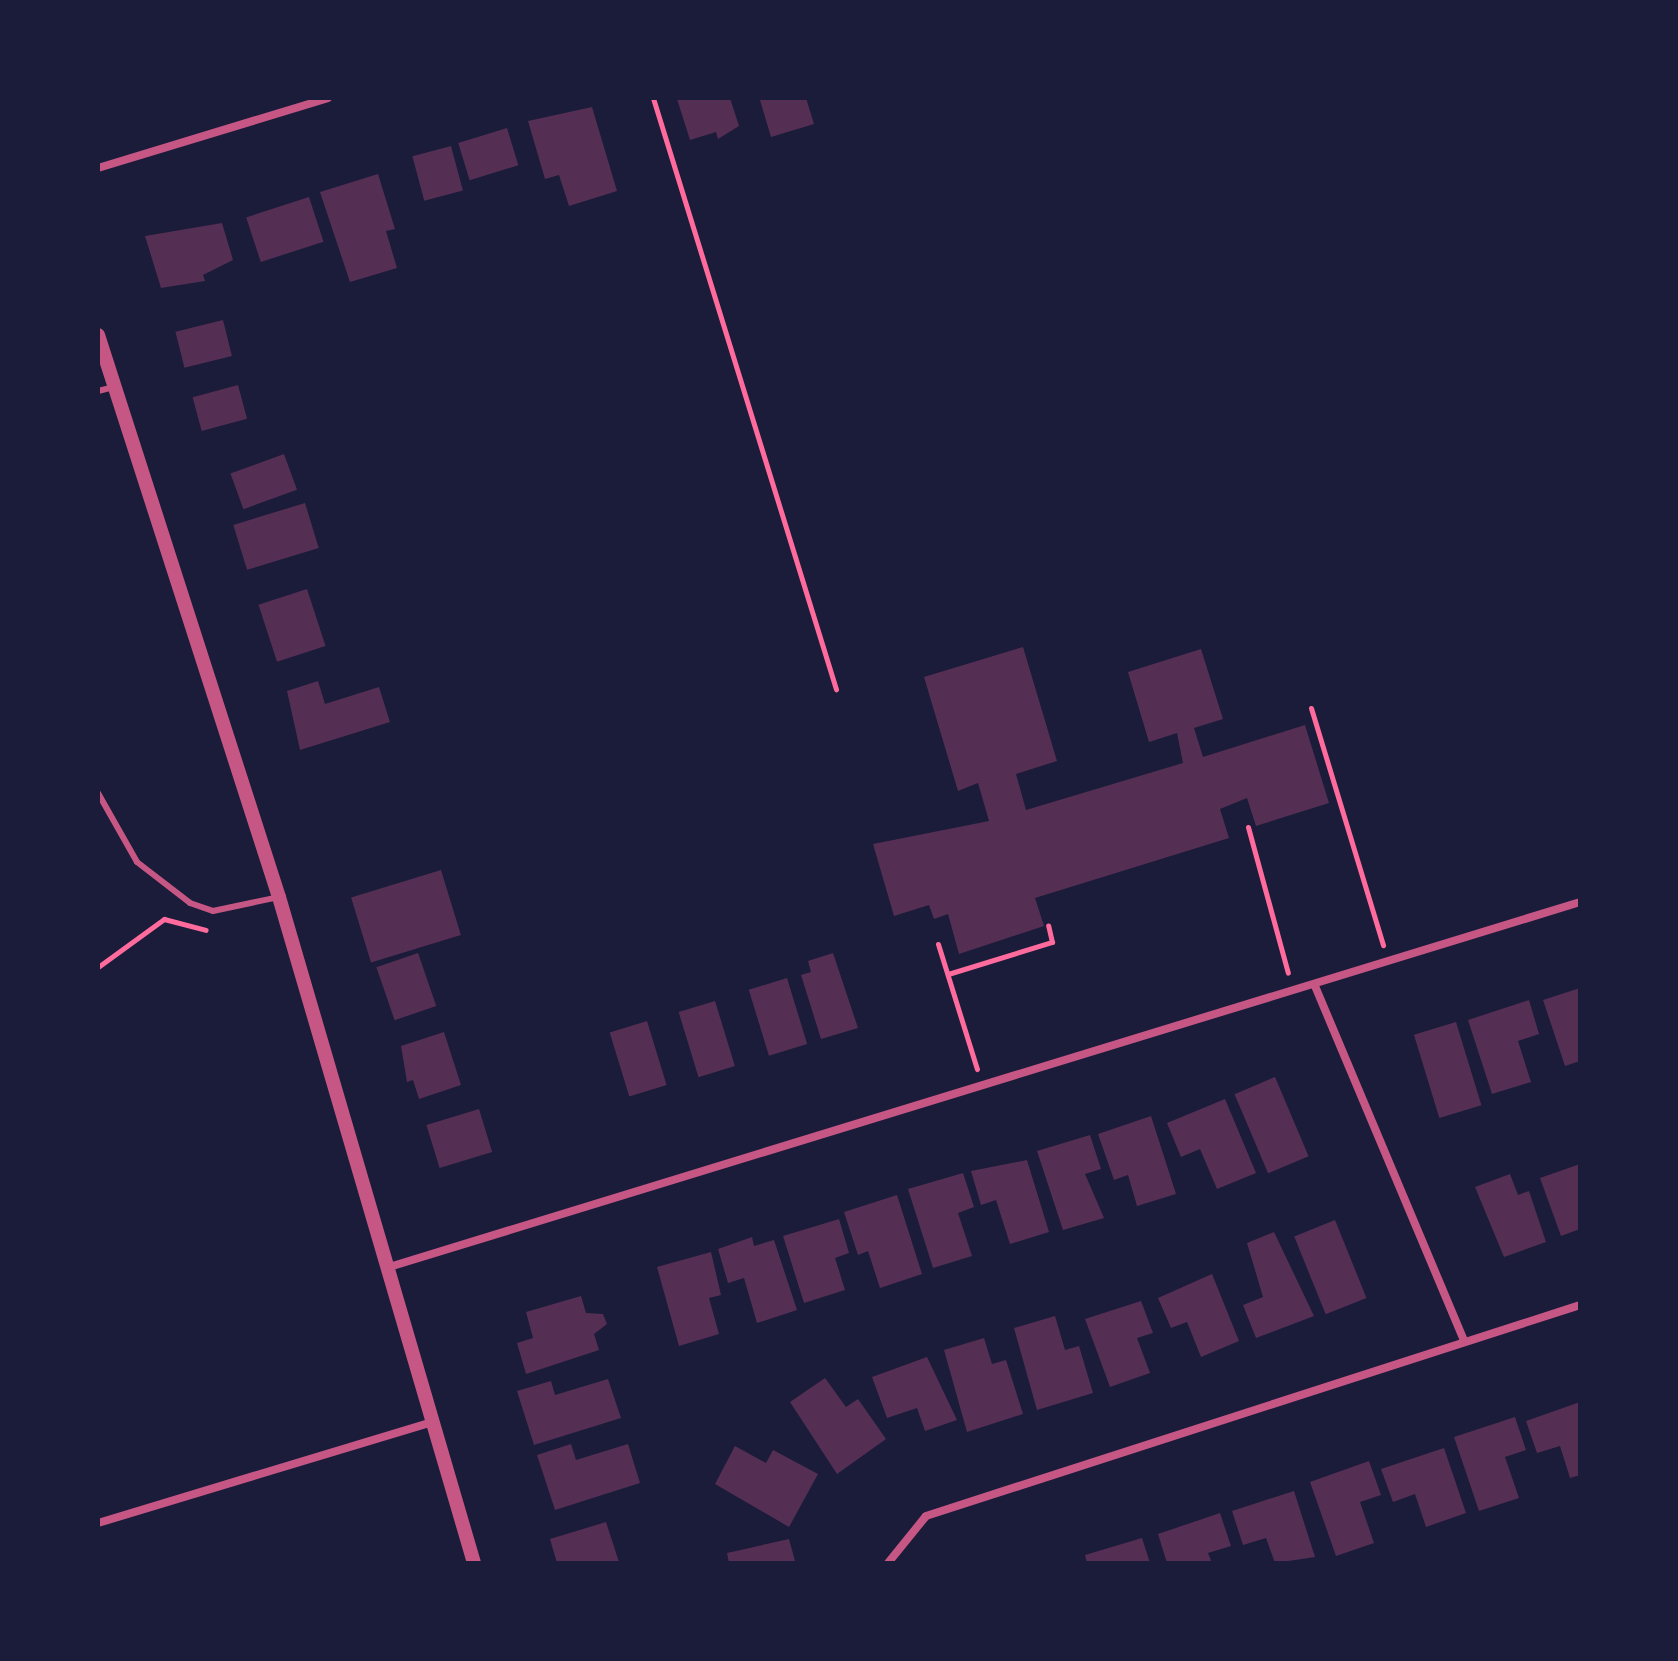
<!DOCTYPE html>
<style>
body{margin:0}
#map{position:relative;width:1678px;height:1661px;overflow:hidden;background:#1b1b3a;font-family:Quicksand,sans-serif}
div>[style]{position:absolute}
.building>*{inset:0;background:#542f53;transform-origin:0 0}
.path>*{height:5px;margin:-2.5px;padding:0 2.5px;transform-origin:2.5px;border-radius:2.5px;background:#ff6b9d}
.service>*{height:6px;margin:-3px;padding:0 3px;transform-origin:3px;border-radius:3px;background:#c65784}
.minor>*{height:8px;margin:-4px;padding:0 4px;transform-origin:4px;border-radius:4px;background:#c65784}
.tertiary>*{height:14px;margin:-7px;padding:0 7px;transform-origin:7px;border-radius:7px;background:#c65784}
span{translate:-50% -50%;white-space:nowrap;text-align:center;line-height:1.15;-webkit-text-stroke:8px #1b1b3a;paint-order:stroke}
.frame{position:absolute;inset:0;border:100px solid #1b1b3a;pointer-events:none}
</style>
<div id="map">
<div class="building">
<div style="clip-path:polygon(730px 98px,739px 126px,718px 139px,716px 132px,690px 140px,677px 99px)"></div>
<div style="clip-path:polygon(751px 98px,806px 98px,814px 124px,771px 137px,760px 100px)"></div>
<div style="clip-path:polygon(592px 107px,617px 191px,569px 206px,559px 175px,545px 179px,528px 121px)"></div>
<div style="left:507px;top:128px;width:39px;height:51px;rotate:73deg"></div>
<div style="left:451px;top:146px;width:46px;height:40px;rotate:75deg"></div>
<div style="clip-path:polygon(378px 174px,395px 229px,386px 231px,397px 268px,350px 282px,320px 192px)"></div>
<div style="left:309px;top:197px;width:47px;height:66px;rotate:72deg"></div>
<div style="clip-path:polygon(222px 223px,233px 260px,203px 275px,205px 281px,161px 288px,145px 236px)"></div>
<div style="left:223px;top:320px;width:37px;height:49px;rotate:76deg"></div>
<div style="left:238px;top:385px;width:35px;height:47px;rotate:75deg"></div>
<div style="left:284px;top:454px;width:38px;height:57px;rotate:70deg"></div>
<div style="left:305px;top:503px;width:47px;height:75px;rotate:73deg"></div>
<div style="left:307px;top:589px;width:60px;height:51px;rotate:72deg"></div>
<div style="clip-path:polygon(1023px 647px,1057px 761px,1016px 774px,1026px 810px,1183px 763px,1177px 733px,1149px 742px,1128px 672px,1201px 649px,1223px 719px,1194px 728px,1203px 757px,1305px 725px,1329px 803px,1256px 826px,1247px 798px,1220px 809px,1229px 838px,1035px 898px,1044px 926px,959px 954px,948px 914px,934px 919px,929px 905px,894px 916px,873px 844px,989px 821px,978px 783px,958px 791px,924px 677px)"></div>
<div style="clip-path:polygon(318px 681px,325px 704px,379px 687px,390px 722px,300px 750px,287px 691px)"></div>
<div style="left:441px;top:870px;width:68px;height:94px;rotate:73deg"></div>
<div style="left:418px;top:953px;width:56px;height:44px;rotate:71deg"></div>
<div style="clip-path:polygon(833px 953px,858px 1028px,821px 1039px,801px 975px,811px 972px,808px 961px)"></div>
<div style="left:787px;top:978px;width:69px;height:40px;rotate:73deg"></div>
<div style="clip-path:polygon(1580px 988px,1580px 1061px,1565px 1066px,1543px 1000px)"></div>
<div style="clip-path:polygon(1529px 1000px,1539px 1034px,1518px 1041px,1531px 1082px,1492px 1094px,1468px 1020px)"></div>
<div style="left:715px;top:1001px;width:68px;height:38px;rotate:73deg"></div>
<div style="left:647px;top:1021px;width:67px;height:39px;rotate:73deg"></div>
<div style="left:1456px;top:1022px;width:87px;height:44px;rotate:73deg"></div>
<div style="clip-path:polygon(444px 1032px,461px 1085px,419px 1099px,413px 1080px,407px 1082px,401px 1046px)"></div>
<div style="left:1275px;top:1077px;width:86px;height:44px;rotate:67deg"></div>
<div style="clip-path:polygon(1225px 1099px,1256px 1173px,1217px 1189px,1200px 1149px,1181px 1157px,1167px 1123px)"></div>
<div style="left:479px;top:1109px;width:45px;height:55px;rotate:73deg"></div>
<div style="clip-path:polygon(1151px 1116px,1176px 1194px,1137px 1206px,1128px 1175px,1114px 1180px,1098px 1134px)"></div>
<div style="clip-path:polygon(1090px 1135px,1101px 1169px,1085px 1174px,1104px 1218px,1063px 1230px,1037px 1151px)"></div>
<div style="clip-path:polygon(1027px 1160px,1049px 1232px,1010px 1244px,996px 1200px,981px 1205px,971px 1171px)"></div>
<div style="clip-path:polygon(1580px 1164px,1580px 1229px,1561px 1236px,1540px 1178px)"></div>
<div style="clip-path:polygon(963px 1173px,974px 1207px,958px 1213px,972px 1256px,933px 1268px,908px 1189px)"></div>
<div style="clip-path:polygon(1510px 1174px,1518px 1195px,1529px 1191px,1546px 1242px,1504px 1257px,1475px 1187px)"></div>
<div style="clip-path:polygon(897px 1195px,922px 1274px,880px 1288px,868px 1251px,858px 1255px,844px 1212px)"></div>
<div style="clip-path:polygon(839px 1219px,849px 1253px,835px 1258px,845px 1290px,804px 1303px,783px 1236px)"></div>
<div style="left:1335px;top:1220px;width:84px;height:44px;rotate:68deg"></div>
<div style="clip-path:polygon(1274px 1232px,1314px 1316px,1256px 1338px,1243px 1305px,1263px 1297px,1247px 1243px)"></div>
<div style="clip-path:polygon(752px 1237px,754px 1246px,774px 1240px,797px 1310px,757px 1323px,744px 1278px,728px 1283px,718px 1249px)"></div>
<div style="clip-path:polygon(711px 1252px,721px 1295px,709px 1298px,719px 1334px,679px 1346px,657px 1267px)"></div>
<div style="clip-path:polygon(1212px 1274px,1239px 1341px,1201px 1357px,1187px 1322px,1171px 1328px,1158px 1298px)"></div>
<div style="clip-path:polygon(581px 1296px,586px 1313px,603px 1314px,607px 1324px,594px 1334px,599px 1350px,526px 1374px,517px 1343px,533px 1338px,526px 1312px)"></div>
<div style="clip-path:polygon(1141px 1301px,1153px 1333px,1137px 1338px,1150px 1373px,1110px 1387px,1085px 1319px)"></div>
<div style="clip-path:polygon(1055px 1316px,1065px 1350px,1079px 1346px,1093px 1393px,1037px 1410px,1014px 1328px)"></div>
<div style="clip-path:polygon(984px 1338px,992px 1364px,1006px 1360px,1023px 1414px,967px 1432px,944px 1350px)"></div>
<div style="clip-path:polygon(927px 1357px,957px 1420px,925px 1431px,917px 1408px,887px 1418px,872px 1377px)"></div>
<div style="clip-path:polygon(825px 1378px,846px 1407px,858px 1399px,886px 1439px,837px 1474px,790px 1402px)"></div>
<div style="clip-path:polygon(608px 1379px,621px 1418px,534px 1445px,517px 1391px,551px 1381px,555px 1395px)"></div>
<div style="clip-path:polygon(1580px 1402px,1580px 1475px,1570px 1478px,1560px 1446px,1537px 1453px,1526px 1421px)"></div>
<div style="clip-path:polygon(1515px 1417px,1526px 1450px,1505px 1457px,1519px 1498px,1479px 1511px,1454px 1437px)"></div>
<div style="clip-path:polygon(571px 1444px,576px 1460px,628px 1444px,640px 1483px,555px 1510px,537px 1455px)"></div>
<div style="clip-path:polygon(735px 1446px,766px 1463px,773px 1450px,818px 1474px,789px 1527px,715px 1484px)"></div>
<div style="clip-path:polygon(1444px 1448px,1466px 1513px,1426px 1527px,1415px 1494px,1393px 1502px,1381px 1469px)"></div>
<div style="clip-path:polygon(1369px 1461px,1381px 1495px,1360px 1502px,1374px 1543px,1336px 1556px,1310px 1482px)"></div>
<div style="clip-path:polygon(1294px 1491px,1315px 1557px,1275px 1563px,1266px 1538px,1243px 1545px,1232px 1511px)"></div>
<div style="clip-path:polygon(1220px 1513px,1231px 1546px,1208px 1553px,1212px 1563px,1167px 1563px,1158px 1534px)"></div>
<div style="clip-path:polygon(606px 1522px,619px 1562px,557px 1563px,550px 1539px)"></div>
<div style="clip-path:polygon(1142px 1538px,1150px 1563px,1087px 1563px,1085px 1555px)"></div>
<div style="clip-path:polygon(789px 1539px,795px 1561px,729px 1563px,727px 1553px)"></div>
</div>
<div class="path">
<div style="left:653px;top:98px;width:619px;rotate:72.8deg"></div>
<div style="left:1311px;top:708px;width:248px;rotate:73.1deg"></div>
<div style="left:1248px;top:827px;width:151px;rotate:74.7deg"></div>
<div style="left:938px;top:944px;width:131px;rotate:72.7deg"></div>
<div style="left:98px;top:967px;width:82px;rotate:-36deg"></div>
<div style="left:164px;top:919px;width:43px;rotate:14.7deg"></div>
<div style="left:948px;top:974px;width:109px;rotate:-17.1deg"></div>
<div style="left:1052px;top:942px;width:17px;rotate:-103deg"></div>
</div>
<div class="service">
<div style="left:98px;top:391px;width:16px;rotate:-14deg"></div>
<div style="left:98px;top:793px;width:79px;rotate:60.5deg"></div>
<div style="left:137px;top:862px;width:67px;rotate:37.7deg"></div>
<div style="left:190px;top:903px;width:24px;rotate:19deg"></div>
<div style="left:213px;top:911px;width:67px;rotate:-12deg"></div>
</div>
<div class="minor">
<div style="left:98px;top:168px;width:240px;rotate:-16.9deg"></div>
<div style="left:1315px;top:986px;width:384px;rotate:67.2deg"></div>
<div style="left:386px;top:1268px;width:1249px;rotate:-17.04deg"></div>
<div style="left:98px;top:1523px;width:349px;rotate:-16.8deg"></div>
<div style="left:888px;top:1563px;width:60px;rotate:-51deg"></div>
<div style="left:926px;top:1516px;width:687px;rotate:-17.88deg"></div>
</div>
<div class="tertiary">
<div style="left:98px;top:335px;width:590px;rotate:72.15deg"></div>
<div style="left:279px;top:897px;width:694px;rotate:73.68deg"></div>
</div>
<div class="frame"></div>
</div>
